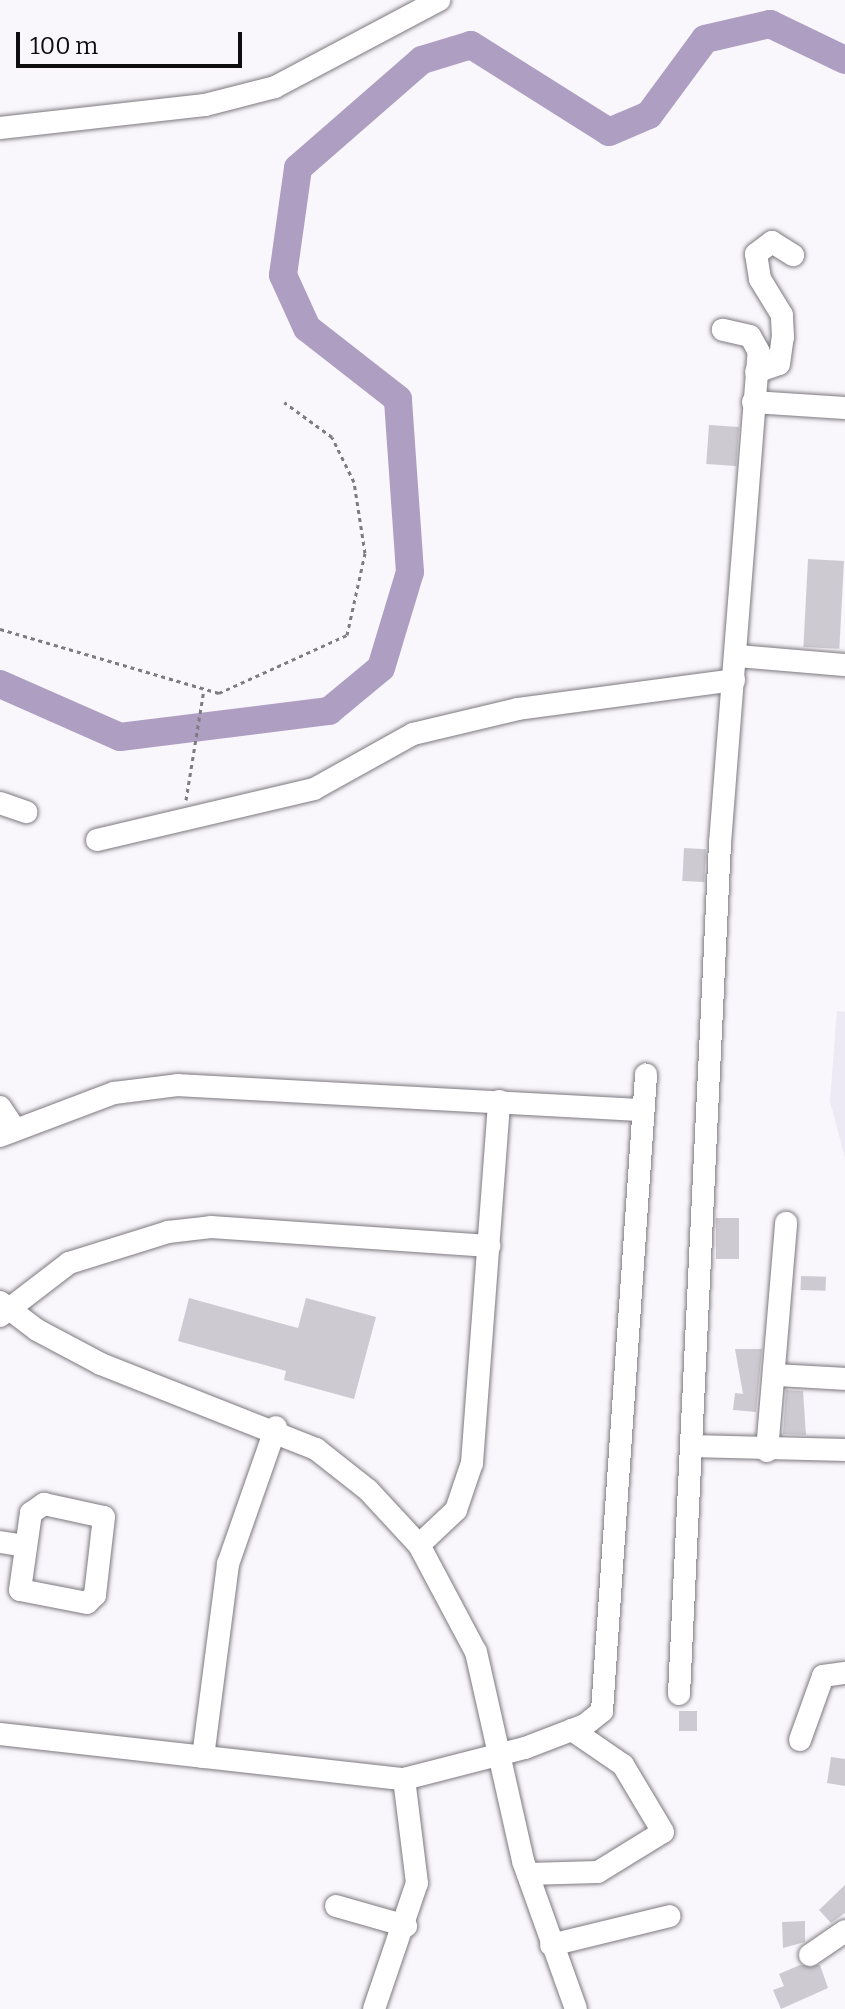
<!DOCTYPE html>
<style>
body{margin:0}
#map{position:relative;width:845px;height:2009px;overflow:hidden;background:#f9f6fc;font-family:Bitter,serif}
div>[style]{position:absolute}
.built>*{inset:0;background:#ede9f5}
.river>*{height:28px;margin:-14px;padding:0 14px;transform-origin:14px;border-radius:14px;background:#ad9ec2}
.building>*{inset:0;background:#cdcbd1;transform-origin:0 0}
.path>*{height:3px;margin-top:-1.5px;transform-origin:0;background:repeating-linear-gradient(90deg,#7e7c80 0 4px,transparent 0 8px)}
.roads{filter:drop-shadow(0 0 2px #7c797f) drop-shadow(0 0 2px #7c797f)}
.minor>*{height:22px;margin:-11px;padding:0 11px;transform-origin:11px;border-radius:11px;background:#fff}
span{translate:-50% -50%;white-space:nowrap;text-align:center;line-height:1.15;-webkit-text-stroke:7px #f9f6fc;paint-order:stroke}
.scale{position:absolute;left:16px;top:32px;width:226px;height:36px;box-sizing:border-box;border:4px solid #0e0d0f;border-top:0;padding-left:10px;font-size:24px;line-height:28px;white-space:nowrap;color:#0e0d0f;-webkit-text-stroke:6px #f9f6fc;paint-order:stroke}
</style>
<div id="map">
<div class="built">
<div style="clip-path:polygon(837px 1011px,845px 1012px,845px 1158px,830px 1101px)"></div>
</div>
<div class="river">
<div style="left:0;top:684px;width:131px;rotate:23.8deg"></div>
<div style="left:120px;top:737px;width:211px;rotate:-7.1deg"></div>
<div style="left:329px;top:711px;width:67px;rotate:-39.6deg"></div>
<div style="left:381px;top:668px;width:100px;rotate:-73.2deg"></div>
<div style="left:410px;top:572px;width:173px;rotate:-94deg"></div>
<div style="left:398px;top:399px;width:115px;rotate:-142deg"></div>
<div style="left:307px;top:328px;width:58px;rotate:-114.4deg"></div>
<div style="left:283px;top:275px;width:108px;rotate:-82deg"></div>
<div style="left:298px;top:168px;width:164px;rotate:-41.1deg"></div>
<div style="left:422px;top:60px;width:51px;rotate:-17deg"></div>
<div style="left:471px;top:45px;width:163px;rotate:32.2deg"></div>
<div style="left:609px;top:132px;width:43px;rotate:-23deg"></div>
<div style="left:649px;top:115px;width:94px;rotate:-53.6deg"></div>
<div style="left:705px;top:39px;width:67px;rotate:-13deg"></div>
<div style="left:770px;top:24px;width:83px;rotate:25.6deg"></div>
</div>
<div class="building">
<div style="left:709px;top:425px;width:30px;height:39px;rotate:4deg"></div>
<div style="left:808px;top:559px;width:36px;height:88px;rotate:3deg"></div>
<div style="left:684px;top:848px;width:22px;height:33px;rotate:3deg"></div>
<div style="left:716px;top:1218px;width:23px;height:41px"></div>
<div style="left:801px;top:1276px;width:25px;height:14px;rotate:2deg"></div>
<div style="clip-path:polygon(189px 1298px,298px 1328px,306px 1298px,376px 1317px,354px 1399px,284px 1380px,286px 1371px,178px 1341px)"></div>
<div style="clip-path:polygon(735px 1349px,762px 1349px,756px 1412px,733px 1410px,735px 1393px,743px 1394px)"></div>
<div style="clip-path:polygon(786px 1390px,803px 1391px,806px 1435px,783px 1434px)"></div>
<div style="left:679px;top:1711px;width:18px;height:20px"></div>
<div style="clip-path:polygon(831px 1757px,845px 1759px,845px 1786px,827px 1783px)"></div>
<div style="clip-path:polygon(845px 1885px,845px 1913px,831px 1923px,819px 1910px)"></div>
<div style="clip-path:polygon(805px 1921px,805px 1942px,783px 1948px,782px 1922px)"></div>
<div style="clip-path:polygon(800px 1965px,820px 1965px,828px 1988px,781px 2009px,773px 1990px,784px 1986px,779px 1974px)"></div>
</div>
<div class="path">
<div style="left:0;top:629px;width:228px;rotate:16.3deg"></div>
<div style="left:219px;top:693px;width:141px;rotate:-24.4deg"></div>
<div style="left:347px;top:635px;width:84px;rotate:-77.6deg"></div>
<div style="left:365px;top:553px;width:72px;rotate:-98.8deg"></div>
<div style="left:354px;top:482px;width:50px;rotate:-116.1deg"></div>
<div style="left:332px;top:437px;width:59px;rotate:-143.9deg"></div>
<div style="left:186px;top:800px;width:112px;rotate:-80.8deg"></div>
</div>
<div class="roads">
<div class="minor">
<div style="left:0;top:128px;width:206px;rotate:-6.4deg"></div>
<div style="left:205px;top:105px;width:72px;rotate:-14.4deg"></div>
<div style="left:275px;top:87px;width:186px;rotate:-27.9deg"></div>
<div style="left:756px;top:372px;width:24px;rotate:-19deg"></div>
<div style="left:779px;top:364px;width:27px;rotate:-82deg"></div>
<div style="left:783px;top:337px;width:22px;rotate:-93deg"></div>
<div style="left:782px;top:315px;width:42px;rotate:-121.4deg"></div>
<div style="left:760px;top:279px;width:25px;rotate:-99deg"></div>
<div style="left:756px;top:254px;width:20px;rotate:-37deg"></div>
<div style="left:772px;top:242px;width:25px;rotate:32deg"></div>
<div style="left:753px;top:402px;width:92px;rotate:3.7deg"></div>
<div style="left:737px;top:656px;width:108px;rotate:4.8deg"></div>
<div style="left:0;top:803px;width:28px;rotate:19deg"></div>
<div style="left:97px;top:840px;width:223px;rotate:-13.2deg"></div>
<div style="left:314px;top:789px;width:113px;rotate:-29.1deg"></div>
<div style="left:413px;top:734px;width:108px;rotate:-13.4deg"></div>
<div style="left:518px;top:709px;width:218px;rotate:-7.6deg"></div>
<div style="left:0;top:1107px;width:27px;rotate:56deg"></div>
<div style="left:0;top:1136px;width:122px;rotate:-20.7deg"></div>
<div style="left:114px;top:1093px;width:64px;rotate:-7.1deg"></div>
<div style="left:178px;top:1085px;width:465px;rotate:3.1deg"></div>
<div style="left:0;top:1302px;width:46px;rotate:37.1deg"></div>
<div style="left:37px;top:1330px;width:72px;rotate:28deg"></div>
<div style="left:101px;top:1364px;width:231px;rotate:21.6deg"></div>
<div style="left:316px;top:1449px;width:66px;rotate:38.3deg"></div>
<div style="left:368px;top:1490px;width:75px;rotate:47.2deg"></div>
<div style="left:419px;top:1545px;width:121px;rotate:62deg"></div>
<div style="left:476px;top:1652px;width:214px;rotate:77.3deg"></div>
<div style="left:523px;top:1861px;width:157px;rotate:70.3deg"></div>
<div style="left:0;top:1316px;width:87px;rotate:-37.5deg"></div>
<div style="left:69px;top:1263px;width:104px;rotate:-17.4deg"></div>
<div style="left:168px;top:1232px;width:43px;rotate:-6.6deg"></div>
<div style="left:211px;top:1227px;width:279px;rotate:3.9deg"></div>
<div style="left:776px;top:1375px;width:69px;rotate:3.3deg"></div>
<div style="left:692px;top:1446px;width:153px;rotate:1.5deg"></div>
<div style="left:767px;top:1451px;width:229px;rotate:-85.2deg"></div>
<div style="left:44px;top:1504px;width:61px;rotate:12.2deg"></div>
<div style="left:104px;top:1517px;width:79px;rotate:96.6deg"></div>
<div style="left:95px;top:1595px;width:11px;rotate:135deg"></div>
<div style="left:87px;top:1603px;width:68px;rotate:-169deg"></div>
<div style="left:20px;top:1590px;width:78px;rotate:-81.9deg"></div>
<div style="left:31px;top:1513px;width:16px;rotate:-35deg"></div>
<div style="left:0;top:1542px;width:24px;rotate:9deg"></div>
<div style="left:419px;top:1545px;width:51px;rotate:-43.4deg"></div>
<div style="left:456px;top:1510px;width:50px;rotate:-71.2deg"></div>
<div style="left:472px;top:1463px;width:363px;rotate:-85.7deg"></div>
<div style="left:679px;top:1694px;width:852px;rotate:-87.24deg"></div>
<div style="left:720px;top:843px;width:493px;rotate:-85.5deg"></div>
<div style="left:759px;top:352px;width:18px;rotate:-119deg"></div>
<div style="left:750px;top:336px;width:28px;rotate:-167deg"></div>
<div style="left:0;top:1734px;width:406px;rotate:6.4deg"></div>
<div style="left:404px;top:1779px;width:125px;rotate:-14.4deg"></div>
<div style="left:525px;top:1748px;width:64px;rotate:-21deg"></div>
<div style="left:585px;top:1725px;width:22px;rotate:-39deg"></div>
<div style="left:602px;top:1711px;width:638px;rotate:-86.04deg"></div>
<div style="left:800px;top:1740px;width:68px;rotate:-70.2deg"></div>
<div style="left:823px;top:1676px;width:22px;rotate:-8deg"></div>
<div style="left:203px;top:1757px;width:195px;rotate:-82.6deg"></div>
<div style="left:228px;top:1564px;width:145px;rotate:-70.7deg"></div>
<div style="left:528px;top:1874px;width:70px;rotate:-1.6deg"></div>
<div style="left:598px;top:1872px;width:76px;rotate:-31.6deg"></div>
<div style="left:663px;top:1832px;width:78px;rotate:-120.8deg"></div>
<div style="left:623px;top:1765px;width:62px;rotate:-145.5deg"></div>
<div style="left:336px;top:1906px;width:73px;rotate:15.9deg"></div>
<div style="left:551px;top:1945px;width:122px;rotate:-13.7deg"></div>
<div style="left:810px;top:1955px;width:42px;rotate:-34.4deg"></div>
<div style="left:374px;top:2009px;width:133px;rotate:-71.2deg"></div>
<div style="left:417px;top:1883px;width:105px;rotate:-97.1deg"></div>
</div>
</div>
<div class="scale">100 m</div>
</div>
